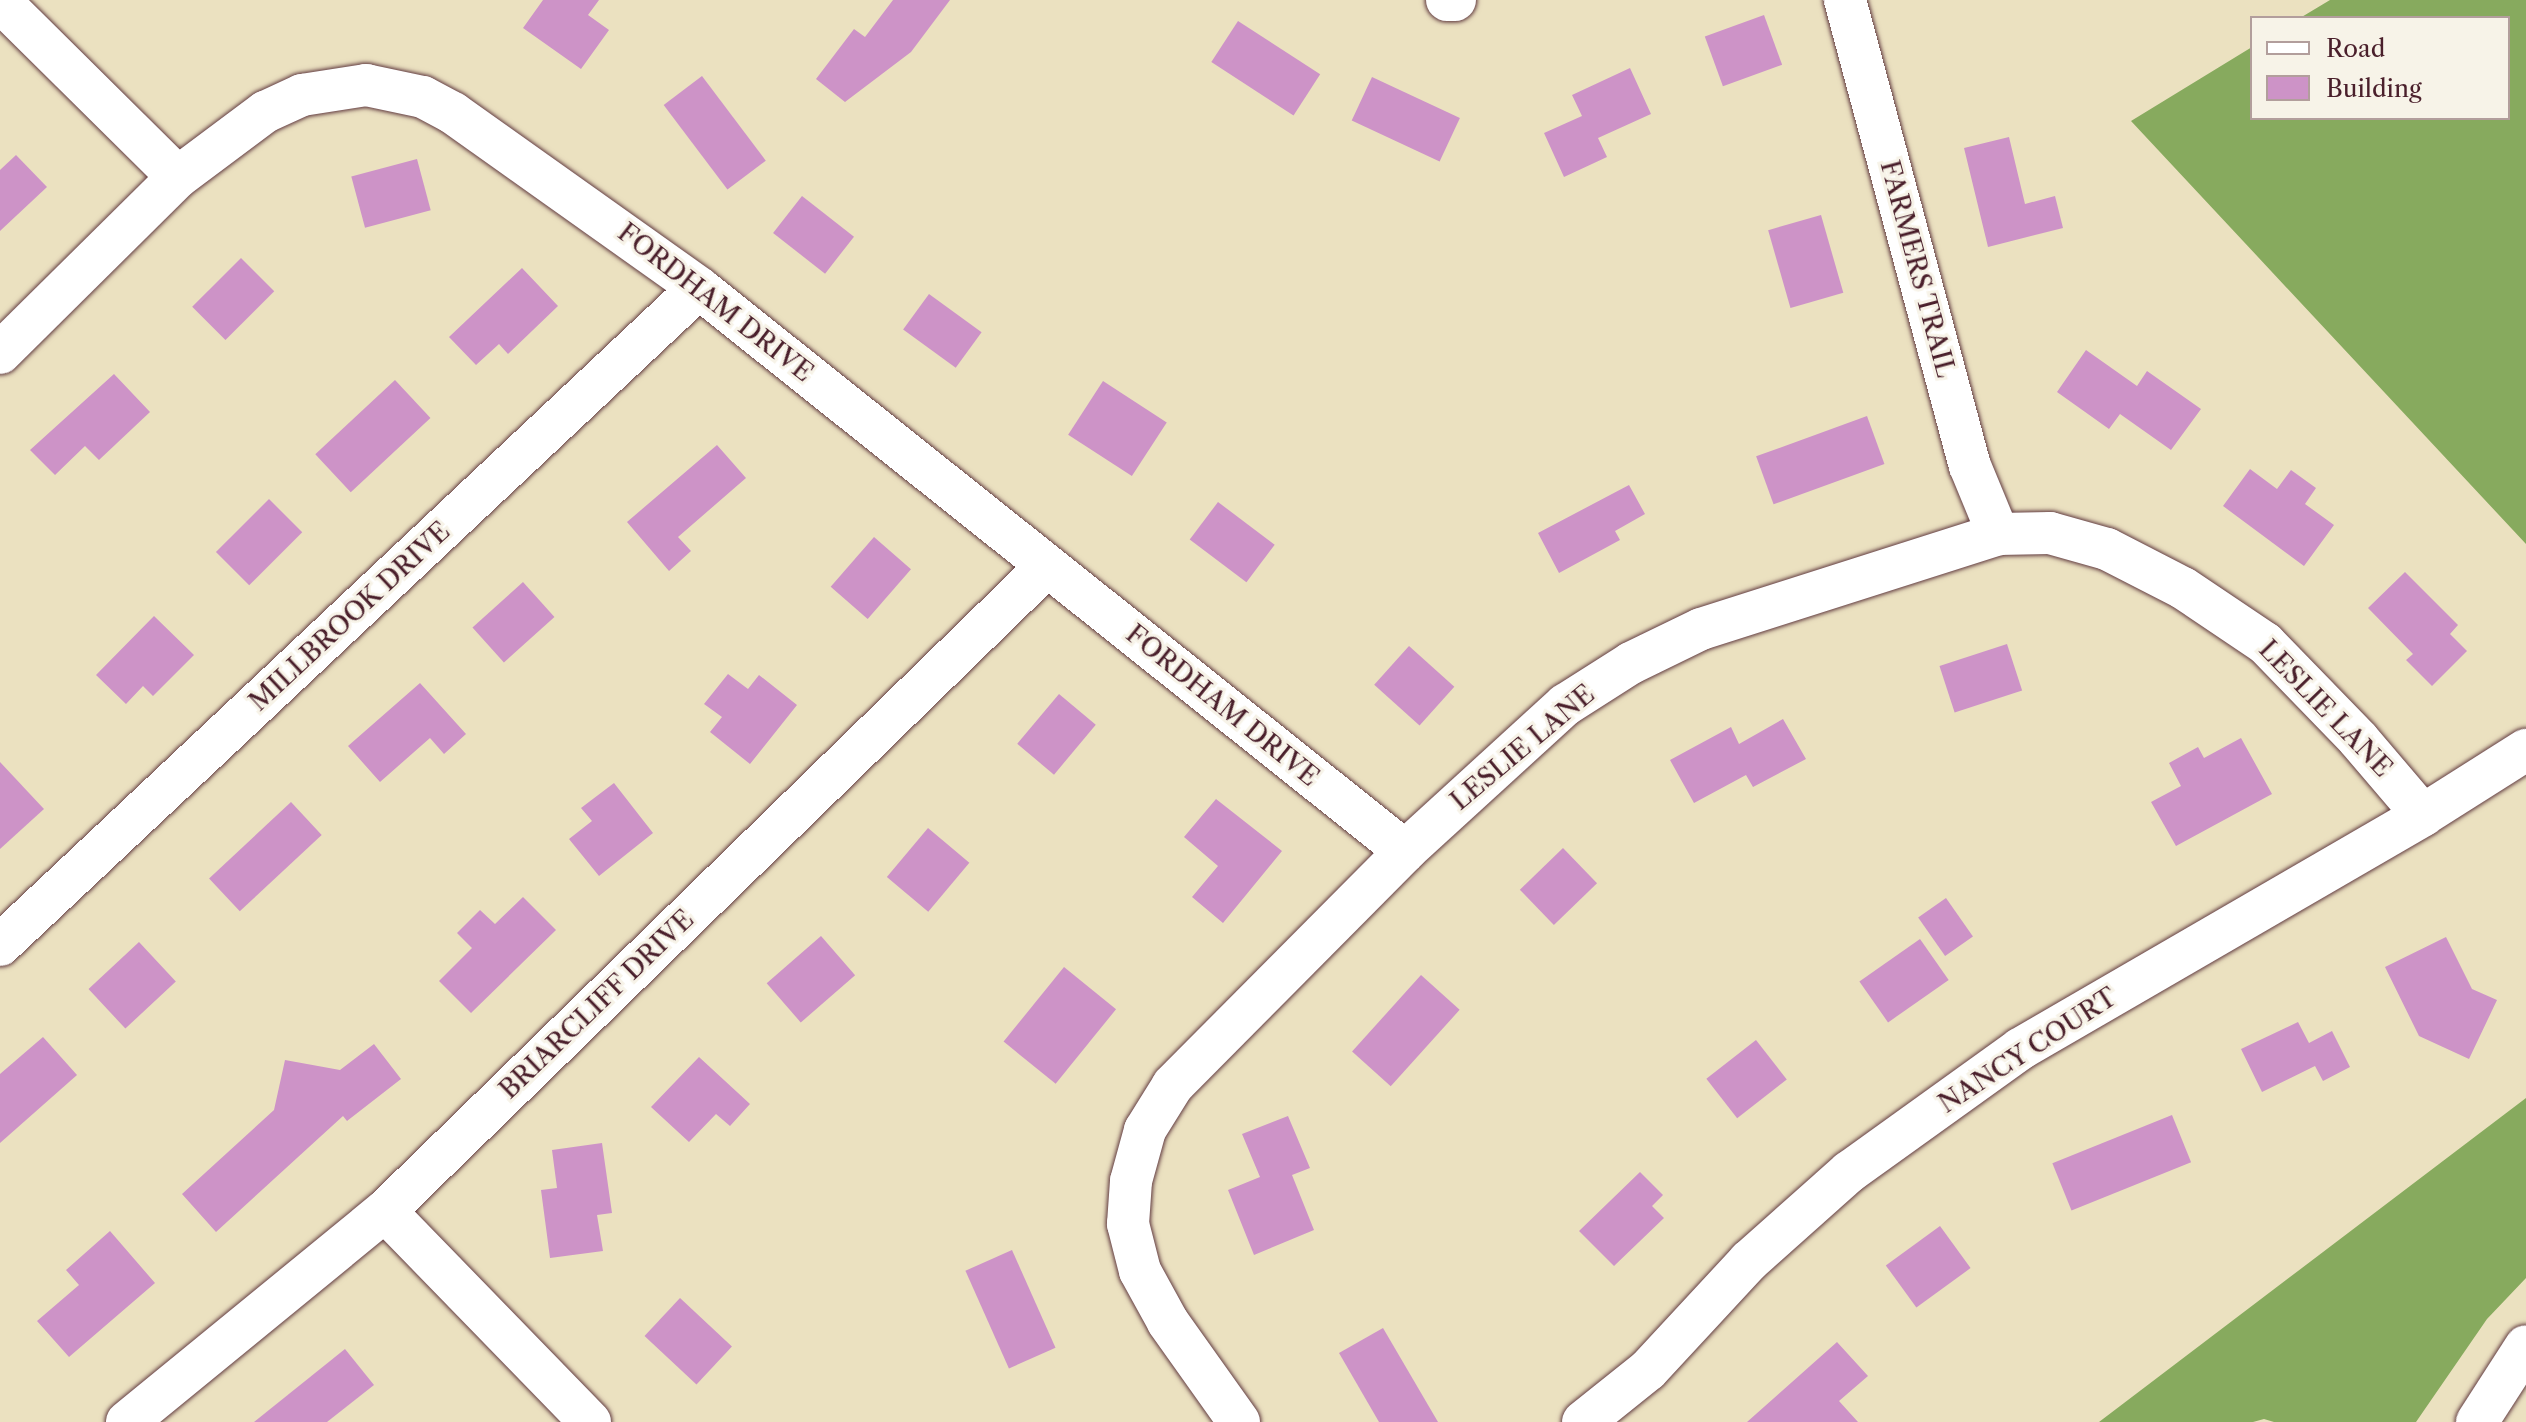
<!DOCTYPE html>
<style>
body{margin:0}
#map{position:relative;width:2526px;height:1422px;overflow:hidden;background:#ebe1c0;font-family:"Libre Caslon Text",serif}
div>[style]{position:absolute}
.forest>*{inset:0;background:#87aa5e}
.building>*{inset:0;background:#cd93c7;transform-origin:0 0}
.roads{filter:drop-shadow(0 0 2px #623c41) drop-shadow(0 0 2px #623c41)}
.street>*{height:42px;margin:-21px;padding:0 21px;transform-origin:21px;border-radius:21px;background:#fff}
span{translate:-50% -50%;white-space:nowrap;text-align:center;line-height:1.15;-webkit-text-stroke:6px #f7f3e8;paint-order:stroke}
.street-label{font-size:26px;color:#4a1f2b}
.legend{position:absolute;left:2250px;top:16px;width:260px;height:104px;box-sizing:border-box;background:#f7f3e8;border:2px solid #b29e9c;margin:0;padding:10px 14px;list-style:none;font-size:24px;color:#4a1f2b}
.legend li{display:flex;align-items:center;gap:16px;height:40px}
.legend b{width:40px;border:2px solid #b29e9c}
</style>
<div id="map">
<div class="forest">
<div style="clip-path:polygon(2330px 0,2526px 0,2526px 544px,2131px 121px,2252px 47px,2252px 118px,2508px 118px,2508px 18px,2300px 18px)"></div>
<div style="clip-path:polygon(2526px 1098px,2526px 1278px,2487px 1319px,2416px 1422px,2274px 1422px,2264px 1419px,2253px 1422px,2099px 1422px)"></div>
</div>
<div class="building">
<div style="clip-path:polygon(543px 0,599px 0,588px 15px,609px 30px,581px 69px,523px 28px)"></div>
<div style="clip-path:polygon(893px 0,950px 0,911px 52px,845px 102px,816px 79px,854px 29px,865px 37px)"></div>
<div style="left:1764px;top:15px;width:53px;height:63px;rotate:70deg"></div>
<div style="left:1238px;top:21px;width:98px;height:49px;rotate:33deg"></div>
<div style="clip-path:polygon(1630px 68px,1651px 114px,1598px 138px,1607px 157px,1564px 177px,1544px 133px,1582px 116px,1572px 95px)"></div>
<div style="left:702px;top:76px;width:106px;height:48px;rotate:53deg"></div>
<div style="left:1372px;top:77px;width:97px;height:48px;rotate:25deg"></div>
<div style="clip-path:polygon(2009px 137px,2025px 204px,2055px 196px,2063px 228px,1988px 247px,1964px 148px)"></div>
<div style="clip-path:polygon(16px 155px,47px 187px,0 231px,0 170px)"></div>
<div style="left:417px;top:159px;width:53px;height:68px;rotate:75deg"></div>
<div style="left:802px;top:196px;width:66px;height:47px;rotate:38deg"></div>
<div style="left:1821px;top:215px;width:81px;height:55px;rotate:74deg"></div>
<div style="left:241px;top:258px;width:47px;height:69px;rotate:45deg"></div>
<div style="clip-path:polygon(522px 268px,558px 306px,508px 354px,499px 344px,476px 365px,449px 337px)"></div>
<div style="left:929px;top:294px;width:65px;height:44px;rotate:36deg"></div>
<div style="clip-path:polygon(2086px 350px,2137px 386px,2147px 371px,2201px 409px,2171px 450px,2120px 414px,2109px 429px,2057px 392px)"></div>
<div style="clip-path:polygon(114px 374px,150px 412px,99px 460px,85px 446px,55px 475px,30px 450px)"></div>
<div style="left:395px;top:380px;width:52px;height:109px;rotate:47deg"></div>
<div style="left:1103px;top:381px;width:76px;height:64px;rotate:33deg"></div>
<div style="left:1867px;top:416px;width:51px;height:118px;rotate:70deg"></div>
<div style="clip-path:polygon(717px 445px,746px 478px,678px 537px,691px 551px,669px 571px,627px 522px)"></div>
<div style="clip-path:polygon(2250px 469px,2277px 489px,2291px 470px,2316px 488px,2305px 504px,2334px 525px,2304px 566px,2223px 506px)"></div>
<div style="clip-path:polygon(1629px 485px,1645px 514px,1615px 531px,1620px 540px,1559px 573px,1538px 533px)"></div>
<div style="left:269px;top:499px;width:47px;height:75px;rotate:45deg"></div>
<div style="left:1218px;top:502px;width:71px;height:47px;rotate:37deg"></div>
<div style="left:874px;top:537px;width:49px;height:66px;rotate:41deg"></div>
<div style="clip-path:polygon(2405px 572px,2458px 625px,2450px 634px,2467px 651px,2432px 686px,2406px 660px,2413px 654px,2368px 608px)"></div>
<div style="left:523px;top:582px;width:47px;height:68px;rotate:48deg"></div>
<div style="clip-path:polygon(154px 616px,194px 655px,153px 696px,143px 686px,126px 704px,96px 675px)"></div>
<div style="left:2007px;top:644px;width:49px;height:71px;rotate:72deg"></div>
<div style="left:1409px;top:646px;width:61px;height:52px;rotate:42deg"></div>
<div style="clip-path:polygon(728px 674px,748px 689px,759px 675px,797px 705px,750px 764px,710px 732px,722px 717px,704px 704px)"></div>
<div style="clip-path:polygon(420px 683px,466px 734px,444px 754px,430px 738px,380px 782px,348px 746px)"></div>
<div style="left:1059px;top:694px;width:48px;height:65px;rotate:40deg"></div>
<div style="clip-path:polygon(1783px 719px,1806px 759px,1753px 787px,1746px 775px,1694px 803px,1670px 760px,1731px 727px,1739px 744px)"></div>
<div style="clip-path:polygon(2241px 738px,2272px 794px,2176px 846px,2151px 802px,2181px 786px,2169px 763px,2198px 747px,2204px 758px)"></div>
<div style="clip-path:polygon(0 762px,44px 809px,0 849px)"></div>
<div style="clip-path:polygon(614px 783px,653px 833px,599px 876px,569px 839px,592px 821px,581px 808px)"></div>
<div style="clip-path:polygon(1216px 799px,1282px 851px,1223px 923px,1192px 897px,1218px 866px,1184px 837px)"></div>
<div style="left:291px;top:802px;width:45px;height:112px;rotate:47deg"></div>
<div style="left:928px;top:828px;width:54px;height:64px;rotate:40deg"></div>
<div style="left:1563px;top:848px;width:49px;height:60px;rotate:46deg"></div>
<div style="clip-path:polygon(523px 897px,556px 930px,471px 1013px,439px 981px,472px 948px,457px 933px,480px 910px,495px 924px)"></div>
<div style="left:1946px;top:898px;width:47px;height:34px;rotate:55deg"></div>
<div style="left:821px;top:936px;width:52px;height:72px;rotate:49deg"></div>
<div style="clip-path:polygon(2446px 937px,2472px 989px,2497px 1000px,2469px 1059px,2419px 1036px,2385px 967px)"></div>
<div style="left:1920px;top:939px;width:50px;height:74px;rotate:55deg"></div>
<div style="left:139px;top:942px;width:54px;height:69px;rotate:47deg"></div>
<div style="left:1064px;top:967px;width:67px;height:96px;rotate:39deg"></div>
<div style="left:1421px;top:975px;width:52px;height:103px;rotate:42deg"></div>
<div style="clip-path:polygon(2298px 1022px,2309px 1043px,2332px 1031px,2350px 1067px,2323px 1081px,2315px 1066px,2262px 1092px,2241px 1049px)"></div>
<div style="clip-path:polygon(43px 1037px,77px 1075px,0 1143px,0 1074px)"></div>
<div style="left:1756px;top:1040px;width:50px;height:63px;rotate:52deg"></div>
<div style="clip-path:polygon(374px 1044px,401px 1079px,347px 1121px,343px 1116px,216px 1232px,182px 1194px,274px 1110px,285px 1060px,340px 1070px)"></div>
<div style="clip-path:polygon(699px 1057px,750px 1104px,730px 1126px,716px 1114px,689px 1142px,651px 1107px)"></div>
<div style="left:2172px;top:1115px;width:51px;height:129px;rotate:68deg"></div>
<div style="clip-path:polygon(1288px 1116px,1310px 1168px,1292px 1175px,1314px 1230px,1254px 1255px,1228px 1190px,1260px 1177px,1242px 1134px)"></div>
<div style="clip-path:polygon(602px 1143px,612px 1213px,597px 1215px,603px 1251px,550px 1258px,541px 1190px,557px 1188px,552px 1150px)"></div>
<div style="clip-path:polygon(1640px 1172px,1663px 1195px,1652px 1206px,1664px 1218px,1614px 1266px,1579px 1231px)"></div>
<div style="left:1940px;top:1226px;width:52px;height:67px;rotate:54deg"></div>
<div style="clip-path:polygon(110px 1231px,155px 1283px,69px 1357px,37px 1321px,79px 1285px,66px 1270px)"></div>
<div style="left:1012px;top:1250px;width:107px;height:51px;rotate:66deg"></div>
<div style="left:680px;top:1298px;width:71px;height:52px;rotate:43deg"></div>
<div style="clip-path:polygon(1383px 1328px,1438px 1422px,1379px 1422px,1339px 1353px)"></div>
<div style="clip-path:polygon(1837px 1342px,1868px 1376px,1839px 1401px,1858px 1422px,1747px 1422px)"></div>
<div style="clip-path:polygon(345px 1349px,374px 1385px,327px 1422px,254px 1422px)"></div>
</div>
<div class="roads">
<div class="street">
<div style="left:1447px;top:0;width:8px"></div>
<div style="left:1845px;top:0;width:482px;rotate:75deg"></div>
<div style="left:1970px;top:466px;width:74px;rotate:67.6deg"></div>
<div style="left:0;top:1px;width:250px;rotate:44.7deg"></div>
<div style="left:178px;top:177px;width:109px;rotate:-36.8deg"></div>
<div style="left:265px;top:112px;width:41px;rotate:-24.7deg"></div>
<div style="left:302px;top:95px;width:65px;rotate:-8.9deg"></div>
<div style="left:366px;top:85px;width:58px;rotate:11.9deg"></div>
<div style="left:423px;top:97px;width:34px;rotate:28deg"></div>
<div style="left:453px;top:113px;width:302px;rotate:35.4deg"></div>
<div style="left:699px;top:288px;width:903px;rotate:38.57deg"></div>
<div style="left:0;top:353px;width:250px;rotate:-44.7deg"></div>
<div style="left:0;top:945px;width:959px;rotate:-43.23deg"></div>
<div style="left:385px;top:1211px;width:294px;rotate:45.8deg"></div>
<div style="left:127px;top:1422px;width:333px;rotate:-39.3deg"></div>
<div style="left:385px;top:1211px;width:924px;rotate:-44.25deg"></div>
<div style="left:1239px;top:1422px;width:123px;rotate:-125.4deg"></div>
<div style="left:1168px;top:1322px;width:58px;rotate:-118.8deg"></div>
<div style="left:1140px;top:1271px;width:49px;rotate:-104.3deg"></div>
<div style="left:1128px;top:1224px;width:43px;rotate:-86deg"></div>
<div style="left:1131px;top:1181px;width:53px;rotate:-74.6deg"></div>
<div style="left:1145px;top:1130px;width:53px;rotate:-58.1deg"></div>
<div style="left:1173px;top:1085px;width:330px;rotate:-45.2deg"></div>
<div style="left:1405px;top:851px;width:217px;rotate:-42.4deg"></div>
<div style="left:1565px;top:705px;width:78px;rotate:-32.5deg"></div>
<div style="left:1631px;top:663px;width:78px;rotate:-25.9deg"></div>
<div style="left:1701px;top:629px;width:312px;rotate:-17.7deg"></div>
<div style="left:1998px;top:534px;width:52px;rotate:-1.1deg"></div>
<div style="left:2050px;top:533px;width:59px;rotate:15.7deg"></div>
<div style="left:2107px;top:549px;width:85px;rotate:27.2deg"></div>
<div style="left:2183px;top:588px;width:99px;rotate:33.9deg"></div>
<div style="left:2265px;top:643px;width:134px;rotate:45.9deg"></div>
<div style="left:2358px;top:739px;width:100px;rotate:49.5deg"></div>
<div style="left:1583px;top:1422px;width:83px;rotate:-38.7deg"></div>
<div style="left:1648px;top:1370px;width:149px;rotate:-47.2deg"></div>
<div style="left:1749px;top:1261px;width:134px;rotate:-41.7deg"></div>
<div style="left:1849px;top:1172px;width:211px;rotate:-35.7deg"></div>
<div style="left:2020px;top:1049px;width:466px;rotate:-30.1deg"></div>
<div style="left:2423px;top:815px;width:122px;rotate:-32.3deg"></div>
<div style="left:2477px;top:1422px;width:90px;rotate:-57.2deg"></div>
</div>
</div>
<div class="street-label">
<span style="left:1917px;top:269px;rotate:75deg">FARMERS TRAIL</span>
<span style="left:715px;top:303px;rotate:38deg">FORDHAM DRIVE</span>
<span style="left:350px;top:617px;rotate:-43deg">MILLBROOK DRIVE</span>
<span style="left:1222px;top:706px;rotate:39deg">FORDHAM DRIVE</span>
<span style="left:2325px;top:709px;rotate:46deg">LESLIE LANE</span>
<span style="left:1523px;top:748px;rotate:-40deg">LESLIE LANE</span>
<span style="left:597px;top:1005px;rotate:-44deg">BRIARCLIFF DRIVE</span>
<span style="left:2028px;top:1051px;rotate:-33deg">NANCY COURT</span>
</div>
<ul class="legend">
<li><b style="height:10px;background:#fff"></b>Road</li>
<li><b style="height:22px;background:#cd93c7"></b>Building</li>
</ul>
</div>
